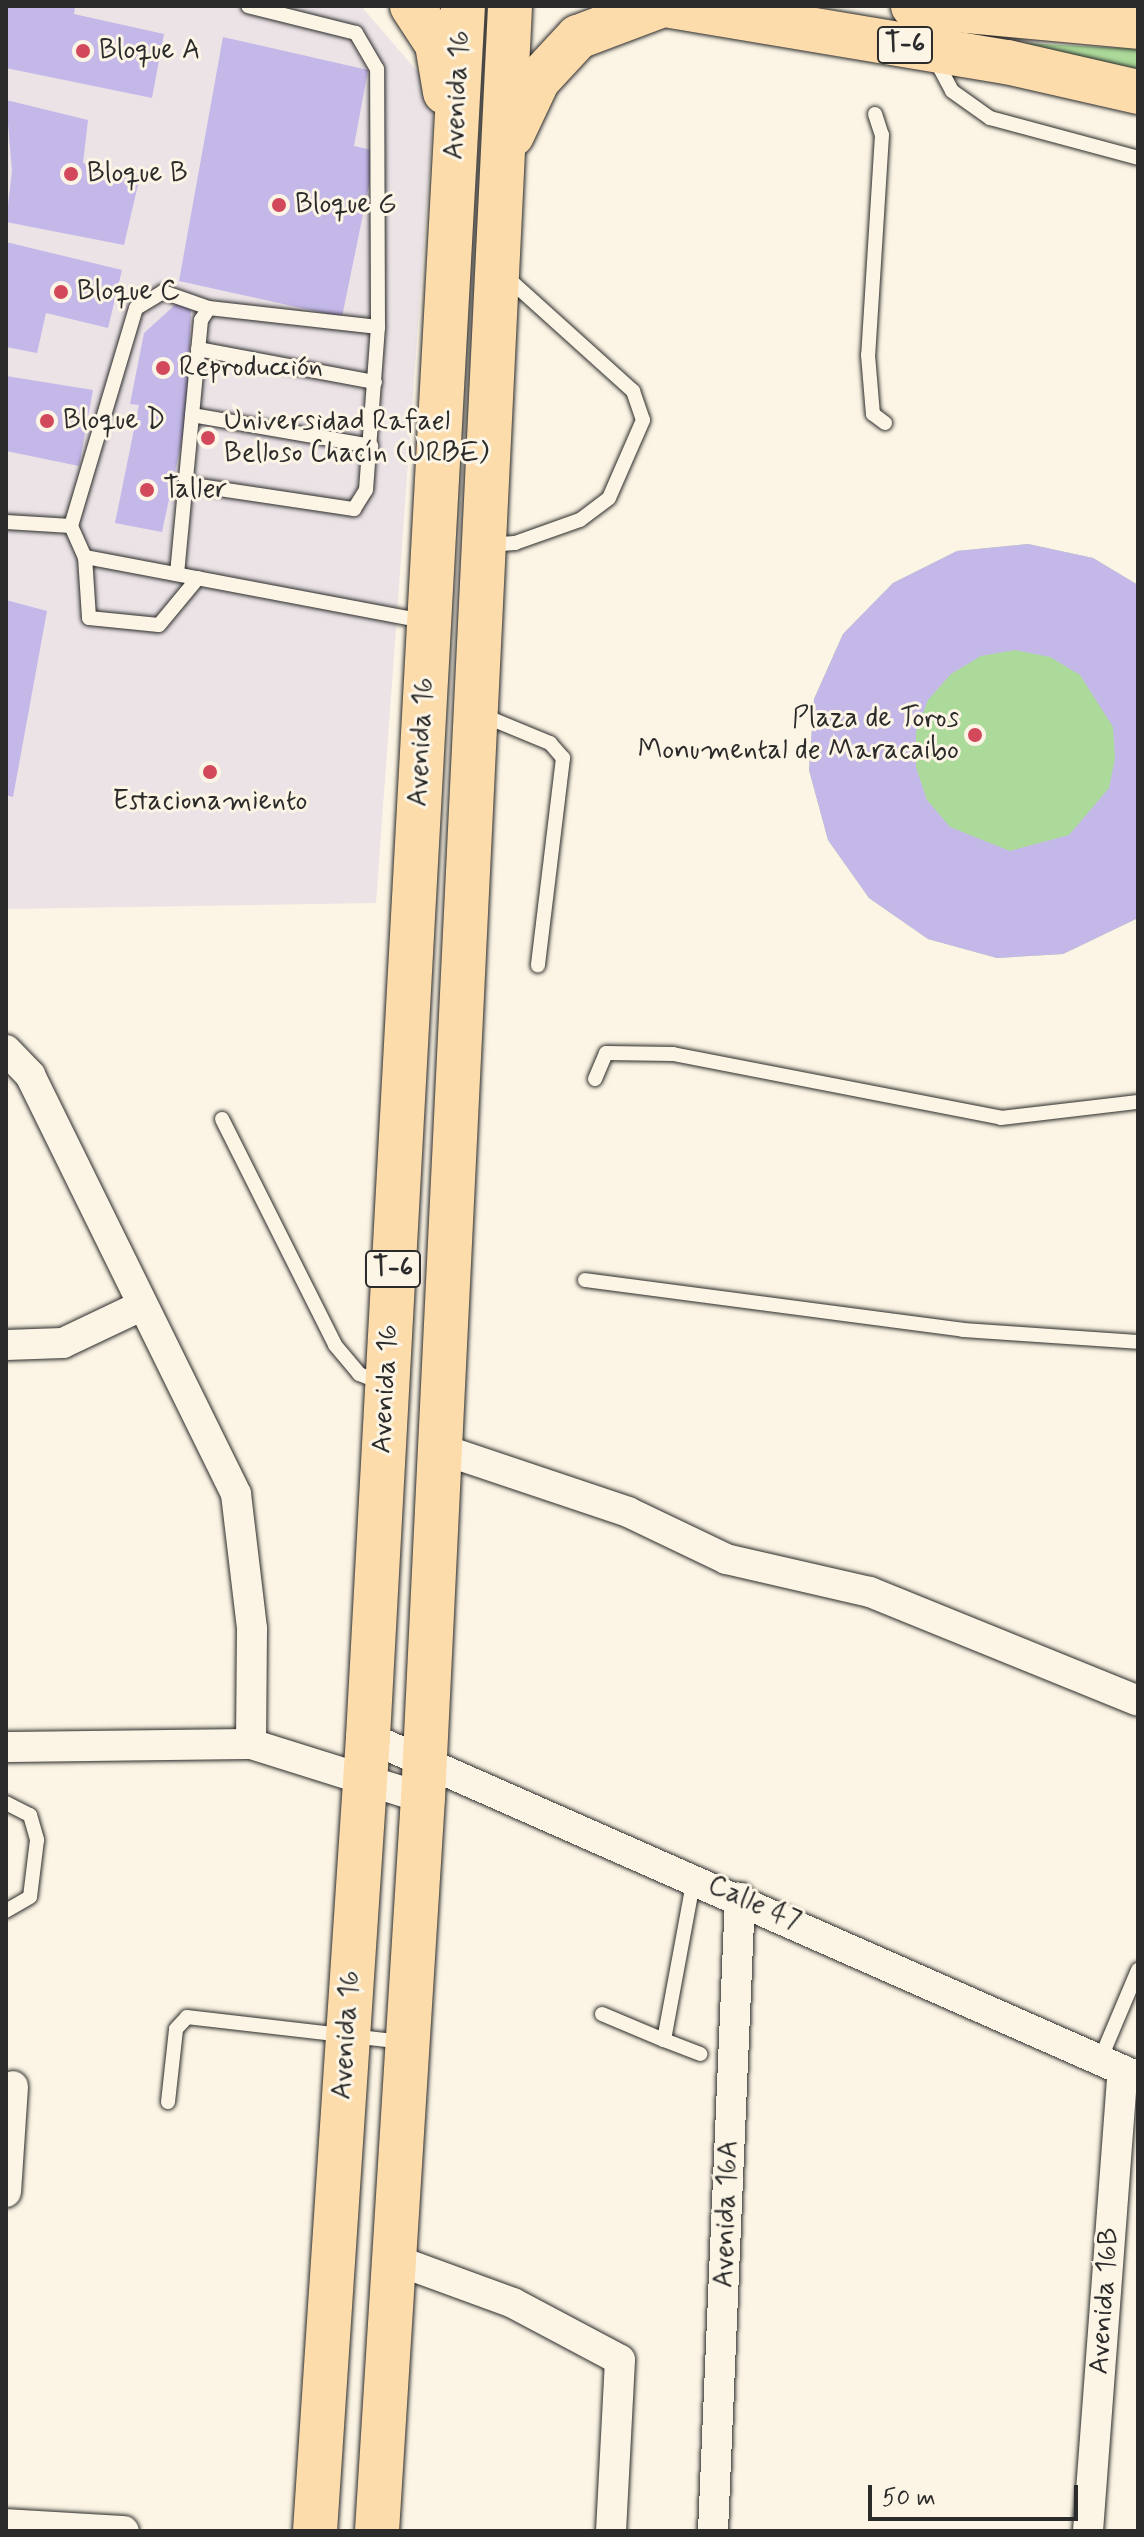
<!DOCTYPE html>
<meta charset="utf-8">
<style>
body{margin:0}
#map{position:relative;width:1144px;height:2537px;overflow:hidden;background:#fcf5e5;font-family:Mynerve,sans-serif}
div>[style]{position:absolute}
.built>*{inset:0;background:#ebe3e6}
.green>*{inset:0;background:#acda9a}
.building>*{inset:0;background:#c4b8e9}
.roads{filter:drop-shadow(0 0 2px #2b2b2b) drop-shadow(0 0 2px #2b2b2b)}
.lane>*{height:14px;margin:-7px;padding:0 7px;transform-origin:7px;border-radius:7px;background:#fcf5e5}
.street>*{height:30px;margin:-15px;padding:0 15px;transform-origin:15px;border-radius:15px;background:#fcf5e5}
.highway>*{height:44px;margin:-22px;padding:0 22px;transform-origin:22px;border-radius:22px;background:#fddcac}
.dots>*{width:22px;height:22px;translate:-50% -50%;box-sizing:border-box;border:4px solid #fcf5e5;border-radius:50%}
span{translate:-50% -50%;white-space:nowrap;text-align:center;line-height:1.15;-webkit-text-stroke:6px #fcf5e5;paint-order:stroke}
.shield-label span{padding:2px 6px;background:#fcf5e5;border:2px solid;border-radius:6px;-webkit-text-stroke-width:0}
.shield-label{font-size:26px;color:#2b2b2b;font-weight:700}
.poi-label{font-size:28px;color:#2b2b2b}
.left{translate:0 -50%;text-align:left}
.right{translate:-100% -50%;text-align:right}
.street-label{font-size:28px;color:#2b2b2b}
.frame{position:absolute;inset:0;border:8px solid #2b2b2b;pointer-events:none}
.scale{position:absolute;left:868px;top:2485px;width:210px;height:36px;box-sizing:border-box;border:4px solid #2b2b2b;border-top:0;padding-left:10px;font-size:24px;line-height:28px;white-space:nowrap;color:#2b2b2b;-webkit-text-stroke:6px #fcf5e5;paint-order:stroke}
</style>
<div id="map">
<div class="built">
<div style="clip-path:polygon(6px 6px,361px 6px,435px 92px,376px 903px,6px 909px)"></div>
</div>
<div class="green">
<div style="clip-path:polygon(1024px 43px,1138px 49px,1138px 71px)"></div>
<div style="clip-path:polygon(1028px 544px,1093px 558px,1138px 585px,1138px 918px,1063px 954px,997px 958px,928px 939px,869px 898px,828px 840px,809px 770px,814px 699px,843px 634px,893px 583px,957px 551px)"></div>
</div>
<div class="building">
<div style="clip-path:polygon(6px 6px,75px 6px,74px 14px,164px 34px,152px 98px,6px 68px)"></div>
<div style="clip-path:polygon(223px 37px,368px 70px,354px 146px,376px 151px,342px 317px,179px 281px)"></div>
<div style="clip-path:polygon(6px 100px,88px 120px,83px 163px,140px 176px,124px 245px,6px 222px,12px 171px)"></div>
<div style="clip-path:polygon(6px 242px,122px 270px,108px 328px,46px 313px,37px 353px,6px 347px)"></div>
<div style="clip-path:polygon(176px 304px,191px 307px,187px 416px,162px 532px,115px 523px,139px 405px,130px 404px,144px 333px)"></div>
<div style="clip-path:polygon(6px 376px,93px 390px,79px 466px,6px 451px)"></div>
<div style="clip-path:polygon(evenodd,1028px 544px,1093px 558px,1138px 585px,1138px 918px,1063px 954px,997px 958px,928px 939px,869px 898px,828px 840px,809px 770px,814px 699px,843px 634px,893px 583px,957px 551px,1028px 544px,1015px 650px,1050px 657px,1080px 675px,1113px 727px,1115px 758px,1109px 788px,1069px 835px,1010px 851px,950px 827px,927px 800px,916px 767px,916px 732px,928px 700px,951px 674px,981px 656px,1015px 650px)"></div>
<div style="clip-path:polygon(6px 600px,47px 611px,13px 797px,6px 795px)"></div>
</div>
<div class="roads">
<div class="lane">
<div style="left:934px;top:57px;width:38px;rotate:62deg"></div>
<div style="left:952px;top:91px;width:47px;rotate:35.4deg"></div>
<div style="left:990px;top:118px;width:153px;rotate:15.1deg"></div>
<div style="left:875px;top:114px;width:22px;rotate:72deg"></div>
<div style="left:882px;top:135px;width:220px;rotate:93.6deg"></div>
<div style="left:868px;top:355px;width:59px;rotate:85.2deg"></div>
<div style="left:873px;top:414px;width:15px;rotate:37deg"></div>
<div style="left:209px;top:308px;width:49px;rotate:-160.8deg"></div>
<div style="left:163px;top:292px;width:31px;rotate:149deg"></div>
<div style="left:136px;top:308px;width:227px;rotate:106.6deg"></div>
<div style="left:71px;top:526px;width:34px;rotate:66deg"></div>
<div style="left:85px;top:557px;width:345px;rotate:10.7deg"></div>
<div style="left:198px;top:349px;width:180px;rotate:10.6deg"></div>
<div style="left:192px;top:415px;width:182px;rotate:9.8deg"></div>
<div style="left:186px;top:484px;width:170px;rotate:8.5deg"></div>
<div style="left:354px;top:509px;width:22px;rotate:-58deg"></div>
<div style="left:366px;top:490px;width:163px;rotate:-85.8deg"></div>
<div style="left:378px;top:327px;width:258px;rotate:-90.2deg"></div>
<div style="left:377px;top:69px;width:42px;rotate:-120.3deg"></div>
<div style="left:356px;top:33px;width:111px;rotate:-166deg"></div>
<div style="left:6px;top:522px;width:65px;rotate:3.5deg"></div>
<div style="left:487px;top:545px;width:28px;rotate:-4deg"></div>
<div style="left:515px;top:543px;width:69px;rotate:-19.5deg"></div>
<div style="left:580px;top:520px;width:36px;rotate:-37deg"></div>
<div style="left:609px;top:498px;width:85px;rotate:-66.4deg"></div>
<div style="left:643px;top:420px;width:31px;rotate:-109deg"></div>
<div style="left:633px;top:391px;width:173px;rotate:-138deg"></div>
<div style="left:85px;top:557px;width:61px;rotate:86.2deg"></div>
<div style="left:89px;top:618px;width:70px;rotate:5.7deg"></div>
<div style="left:159px;top:625px;width:61px;rotate:-50.3deg"></div>
<div style="left:177px;top:574px;width:255px;rotate:-84.6deg"></div>
<div style="left:201px;top:320px;width:14px;rotate:-56deg"></div>
<div style="left:209px;top:308px;width:170px;rotate:6.4deg"></div>
<div style="left:482px;top:715px;width:74px;rotate:22.4deg"></div>
<div style="left:550px;top:743px;width:20px;rotate:49deg"></div>
<div style="left:563px;top:758px;width:209px;rotate:96.9deg"></div>
<div style="left:595px;top:1079px;width:28px;rotate:-67deg"></div>
<div style="left:606px;top:1053px;width:67px;rotate:0.9deg"></div>
<div style="left:673px;top:1054px;width:334px;rotate:11deg"></div>
<div style="left:1001px;top:1118px;width:138px;rotate:-6.7deg"></div>
<div style="left:222px;top:1119px;width:253px;rotate:63.4deg"></div>
<div style="left:335px;top:1345px;width:38px;rotate:50deg"></div>
<div style="left:359px;top:1374px;width:25px;rotate:21deg"></div>
<div style="left:585px;top:1280px;width:381px;rotate:7.5deg"></div>
<div style="left:963px;top:1330px;width:175px;rotate:3.9deg"></div>
<div style="left:6px;top:1803px;width:27px;rotate:27deg"></div>
<div style="left:30px;top:1815px;width:26px;rotate:74deg"></div>
<div style="left:37px;top:1840px;width:57px;rotate:97deg"></div>
<div style="left:30px;top:1897px;width:28px;rotate:150deg"></div>
<div style="left:694px;top:1878px;width:165px;rotate:100.5deg"></div>
<div style="left:664px;top:2040px;width:39px;rotate:21deg"></div>
<div style="left:602px;top:2014px;width:67px;rotate:22.8deg"></div>
<div style="left:1100px;top:2060px;width:98px;rotate:-67.1deg"></div>
<div style="left:168px;top:2102px;width:73px;rotate:-83.7deg"></div>
<div style="left:176px;top:2029px;width:16px;rotate:-47deg"></div>
<div style="left:187px;top:2017px;width:216px;rotate:6.6deg"></div>
</div>
<div class="street">
<div style="left:6px;top:1050px;width:35px;rotate:46deg"></div>
<div style="left:30px;top:1075px;width:467px;rotate:63.8deg"></div>
<div style="left:236px;top:1494px;width:136px;rotate:83.2deg"></div>
<div style="left:252px;top:1629px;width:115px;rotate:90.5deg"></div>
<div style="left:251px;top:1744px;width:180px;rotate:17.4deg"></div>
<div style="left:6px;top:1345px;width:57px;rotate:-2deg"></div>
<div style="left:63px;top:1343px;width:86px;rotate:-25.4deg"></div>
<div style="left:438px;top:1448px;width:200px;rotate:18.6deg"></div>
<div style="left:628px;top:1512px;width:109px;rotate:25.6deg"></div>
<div style="left:726px;top:1559px;width:148px;rotate:12.9deg"></div>
<div style="left:870px;top:1592px;width:289px;rotate:22.1deg"></div>
<div style="left:368px;top:1737px;width:842px;rotate:23.82deg"></div>
<div style="left:6px;top:1747px;width:245px;rotate:-0.7deg"></div>
<div style="left:6px;top:2192px;width:106px;rotate:-86.2deg"></div>
<div style="left:393px;top:2259px;width:128px;rotate:20.1deg"></div>
<div style="left:513px;top:2303px;width:121px;rotate:28deg"></div>
<div style="left:620px;top:2360px;width:171px;rotate:93deg"></div>
<div style="left:6px;top:2524px;width:118px;rotate:3.4deg"></div>
<div style="left:713px;top:2531px;width:634px;rotate:-87.56deg"></div>
<div style="left:1088px;top:2531px;width:462px;rotate:-85.7deg"></div>
</div>
<div class="highway">
<div style="left:412px;top:6px;width:45px;rotate:56.7deg"></div>
<div style="left:437px;top:44px;width:49px;rotate:80.5deg"></div>
<div style="left:671px;top:6px;width:341px;rotate:9.5deg"></div>
<div style="left:1007px;top:62px;width:134px;rotate:12.9deg"></div>
<div style="left:913px;top:6px;width:226px;rotate:5.3deg"></div>
<div style="left:512px;top:135px;width:61px;rotate:-64.7deg"></div>
<div style="left:538px;top:80px;width:59px;rotate:-47.1deg"></div>
<div style="left:578px;top:37px;width:88px;rotate:-20.7deg"></div>
<div style="left:315px;top:2531px;width:796px;rotate:-86.18deg"></div>
<div style="left:368px;top:1737px;width:1734px;rotate:-86.86deg"></div>
<div style="left:377px;top:2531px;width:734px;rotate:-86.41deg"></div>
<div style="left:423px;top:1798px;width:1794px;rotate:-87.22deg"></div>
</div>
</div>
<div class="dots">
<div style="left:83px;top:51px;background:#d1495b"></div>
<div style="left:71px;top:174px;background:#d1495b"></div>
<div style="left:279px;top:205px;background:#d1495b"></div>
<div style="left:61px;top:292px;background:#d1495b"></div>
<div style="left:163px;top:368px;background:#d1495b"></div>
<div style="left:47px;top:421px;background:#d1495b"></div>
<div style="left:208px;top:438px;background:#d1495b"></div>
<div style="left:147px;top:490px;background:#d1495b"></div>
<div style="left:975px;top:735px;background:#d1495b"></div>
<div style="left:210px;top:772px;background:#d1495b"></div>
</div>
<div class="shield-label">
<span style="left:905px;top:45px">T-6</span>
<span style="left:393px;top:1269px">T-6</span>
</div>
<div class="poi-label">
<span class="left" style="left:99px;top:51px">Bloque A</span>
<span class="left" style="left:87px;top:174px">Bloque B</span>
<span class="left" style="left:295px;top:205px">Bloque G</span>
<span class="left" style="left:77px;top:292px">Bloque C</span>
<span class="left" style="left:179px;top:368px">Reproducción</span>
<span class="left" style="left:63px;top:421px">Bloque D</span>
<span class="left" style="left:224px;top:438px">Universidad Rafael<br>Belloso Chacín (URBE)</span>
<span class="left" style="left:163px;top:490px">Taller</span>
<span class="right" style="left:959px;top:735px">Plaza de Toros<br>Monumental de Maracaibo</span>
<span style="left:210px;top:802px">Estacionamiento</span>
</div>
<div class="street-label">
<span style="left:458px;top:95px;rotate:-87deg">Avenida 16</span>
<span style="left:422px;top:742px;rotate:-87deg">Avenida 16</span>
<span style="left:386px;top:1389px;rotate:-87deg">Avenida 16</span>
<span style="left:754px;top:1904px;rotate:24deg">Calle 47</span>
<span style="left:347px;top:2035px;rotate:-86deg">Avenida 16</span>
<span style="left:727px;top:2214px;rotate:-88deg">Avenida 16A</span>
<span style="left:1105px;top:2301px;rotate:-86deg">Avenida 16B</span>
</div>
<div class="frame"></div>
<div class="scale">50 m</div>
</div>
